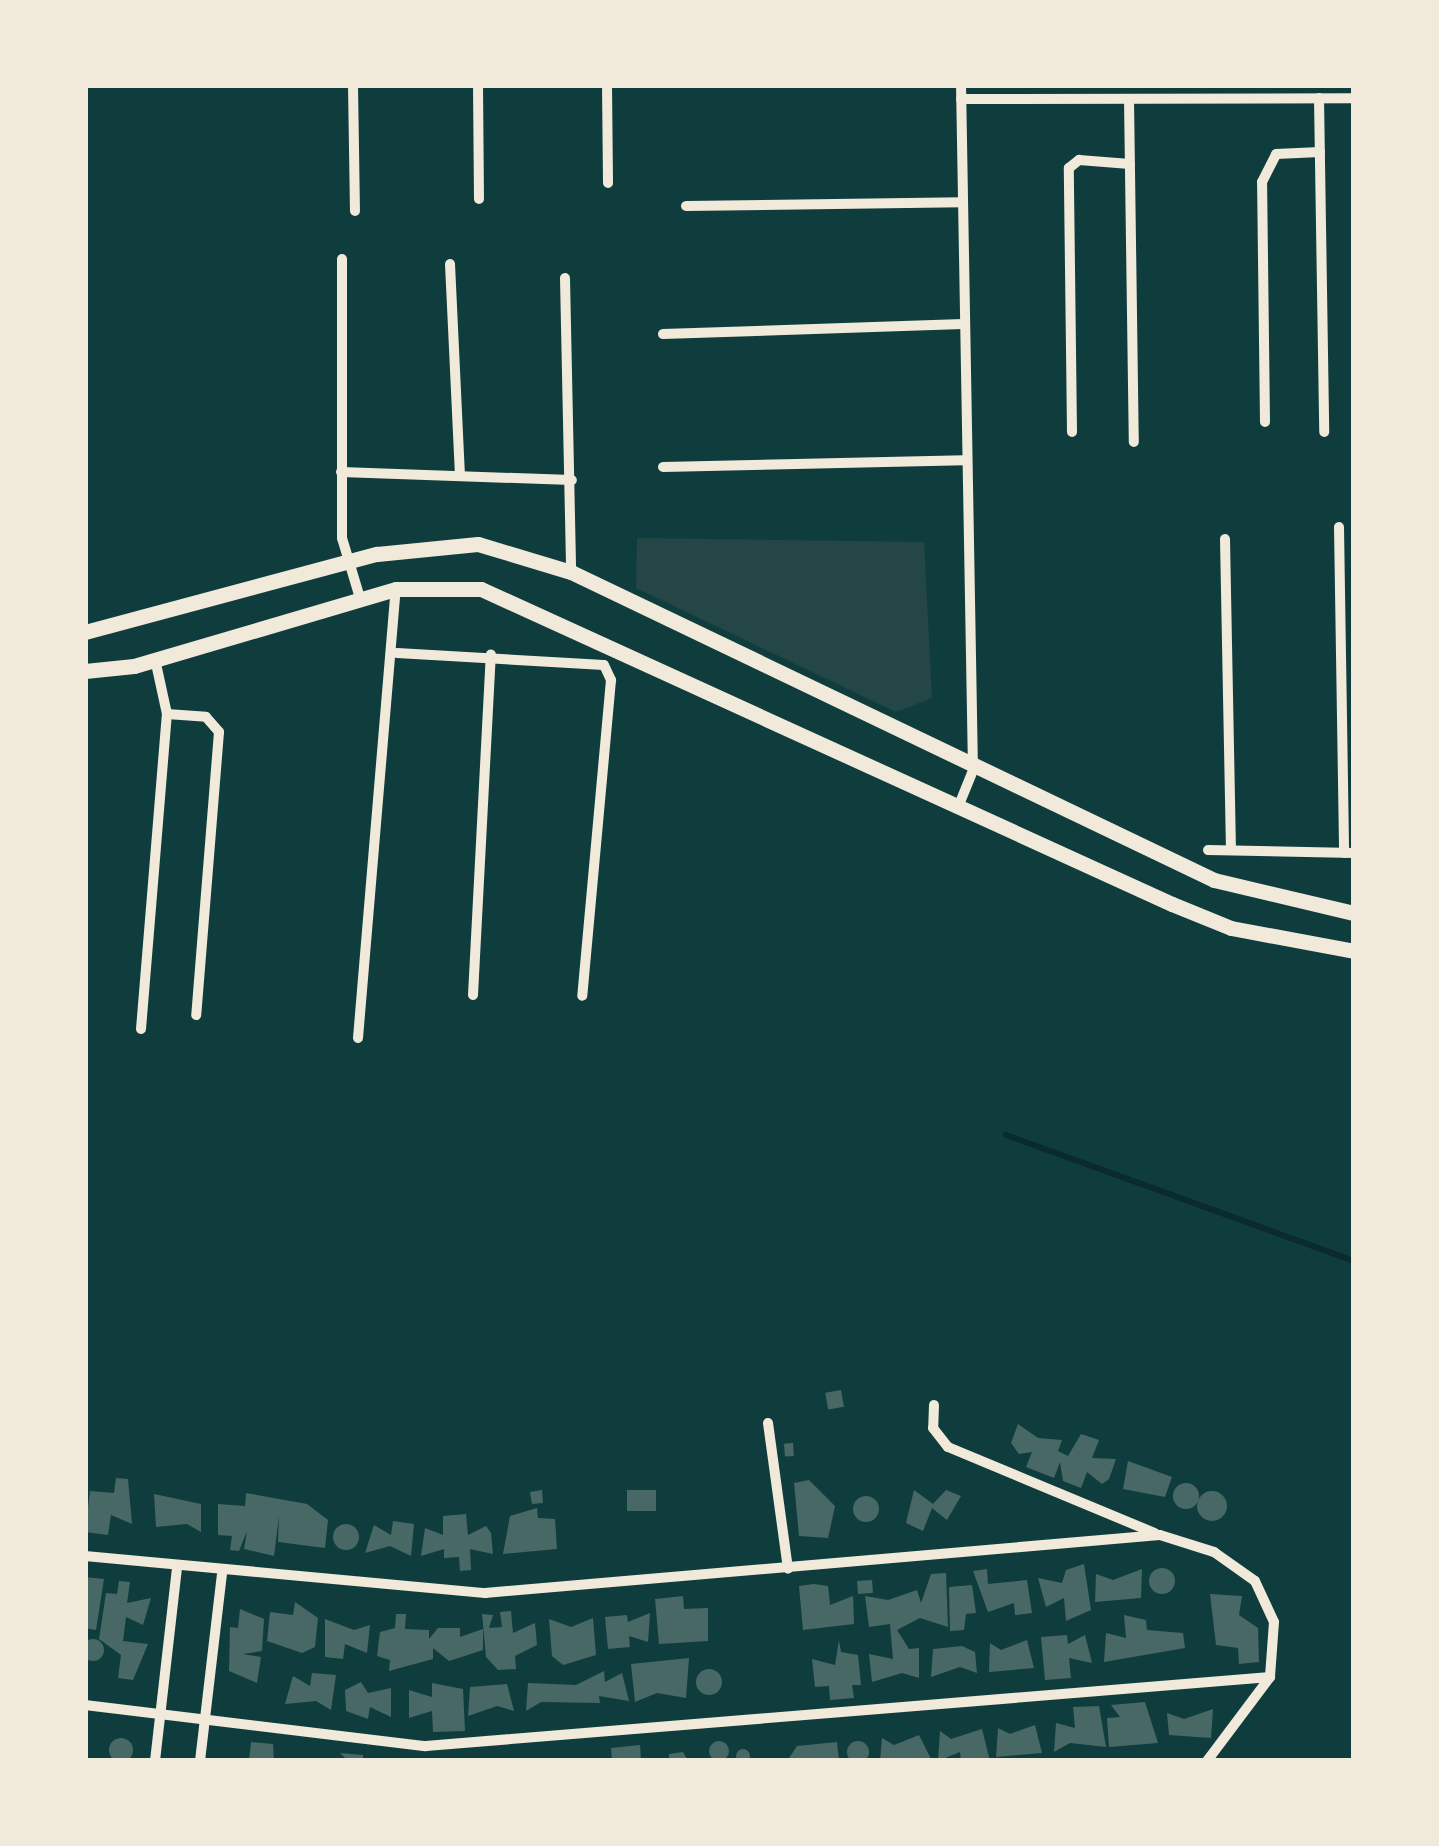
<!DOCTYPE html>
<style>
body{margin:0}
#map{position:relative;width:1439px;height:1846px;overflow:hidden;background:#0f3d3e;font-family:"Sofia Sans Condensed",sans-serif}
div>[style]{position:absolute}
.green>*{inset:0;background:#244646}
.stream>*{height:6px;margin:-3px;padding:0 3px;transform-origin:3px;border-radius:3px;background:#0a2a2b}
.building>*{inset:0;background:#486865;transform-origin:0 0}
.round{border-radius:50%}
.minor>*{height:10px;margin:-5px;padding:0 5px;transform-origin:5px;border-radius:5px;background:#f1e9da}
.tertiary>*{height:15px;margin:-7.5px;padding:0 7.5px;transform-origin:7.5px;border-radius:7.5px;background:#f1e9da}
span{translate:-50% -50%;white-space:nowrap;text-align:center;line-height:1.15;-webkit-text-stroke:8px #f1e9da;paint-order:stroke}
.frame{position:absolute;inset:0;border:88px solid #f1e9da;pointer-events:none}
</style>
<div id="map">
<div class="green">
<div style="clip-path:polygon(637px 538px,924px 542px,932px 698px,896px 712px,636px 588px)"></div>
</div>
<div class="stream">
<div style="left:1006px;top:1135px;width:370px;rotate:19.9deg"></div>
</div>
<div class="building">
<div style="left:841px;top:1390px;width:17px;height:16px;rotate:80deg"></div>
<div style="clip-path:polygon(1018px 1424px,1038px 1438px,1062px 1440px,1058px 1451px,1068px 1456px,1081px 1434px,1099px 1440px,1092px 1458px,1116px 1459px,1109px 1479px,1102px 1484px,1087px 1472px,1081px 1488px,1063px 1481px,1060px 1462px,1054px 1478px,1026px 1467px,1032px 1452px,1019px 1454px,1011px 1443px)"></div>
<div style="left:793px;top:1443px;width:13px;height:9px;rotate:86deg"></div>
<div style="clip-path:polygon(1128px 1461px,1172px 1477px,1165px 1497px,1123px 1489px)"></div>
<div style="clip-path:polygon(116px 1478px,128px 1479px,132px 1524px,111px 1515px,108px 1535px,85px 1532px,90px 1491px,114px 1493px)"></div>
<div style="clip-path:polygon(809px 1480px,835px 1506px,828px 1538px,799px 1536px,794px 1483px)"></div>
<div class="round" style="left:1173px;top:1483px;width:26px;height:26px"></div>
<div style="clip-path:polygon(542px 1490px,543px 1503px,532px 1504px,530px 1492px)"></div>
<div style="left:656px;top:1490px;width:21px;height:29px;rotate:90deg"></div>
<div style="clip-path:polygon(914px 1490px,933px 1504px,946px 1490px,961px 1496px,947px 1520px,932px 1508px,923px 1531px,906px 1523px)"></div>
<div class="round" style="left:1197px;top:1491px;width:30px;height:30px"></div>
<div style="clip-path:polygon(246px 1493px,307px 1504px,328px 1520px,325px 1548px,278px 1542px,279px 1516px,274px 1556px,244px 1549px,247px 1531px,239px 1551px,230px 1550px,232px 1536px,218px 1535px,218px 1504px,245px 1506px)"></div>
<div style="clip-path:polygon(154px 1494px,201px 1504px,201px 1532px,187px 1524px,156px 1527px)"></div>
<div class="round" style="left:853px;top:1496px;width:26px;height:26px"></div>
<div style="clip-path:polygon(537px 1508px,538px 1518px,555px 1519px,557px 1549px,503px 1554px,510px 1516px)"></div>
<div style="clip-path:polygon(466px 1514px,468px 1535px,486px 1526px,491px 1533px,493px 1554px,470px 1549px,471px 1570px,460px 1571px,459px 1557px,444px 1558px,444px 1549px,421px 1556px,425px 1528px,443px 1535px,443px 1516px)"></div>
<div style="clip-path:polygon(393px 1521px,414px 1524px,411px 1556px,390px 1546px,365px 1553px,374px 1525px,391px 1535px)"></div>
<div class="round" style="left:333px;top:1524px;width:26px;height:26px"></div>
<div style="clip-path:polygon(1084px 1564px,1091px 1610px,1066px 1621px,1064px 1598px,1046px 1607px,1038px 1578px,1062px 1583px,1066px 1570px)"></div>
<div class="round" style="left:1149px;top:1568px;width:26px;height:26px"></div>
<div style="clip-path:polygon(987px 1569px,988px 1584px,1027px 1580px,1032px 1613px,1015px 1615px,1014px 1603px,988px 1612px,973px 1571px)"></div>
<div style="clip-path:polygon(1142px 1569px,1141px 1598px,1095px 1602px,1096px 1574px,1113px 1580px)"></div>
<div style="clip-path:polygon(946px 1573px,948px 1627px,920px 1618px,897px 1630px,909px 1649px,919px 1648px,919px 1678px,902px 1673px,872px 1682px,869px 1654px,893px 1659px,891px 1636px,890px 1624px,869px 1627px,865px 1596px,888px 1600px,917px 1590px,921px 1603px,931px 1574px)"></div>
<div style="clip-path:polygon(85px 1577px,104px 1579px,96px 1630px,85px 1628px)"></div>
<div style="left:872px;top:1580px;width:13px;height:15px;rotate:86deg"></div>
<div style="clip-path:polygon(119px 1581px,130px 1582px,127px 1603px,151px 1598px,143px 1625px,126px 1617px,123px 1641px,148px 1644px,133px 1680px,118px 1678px,121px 1655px,99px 1639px,106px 1593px,117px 1594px)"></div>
<div style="clip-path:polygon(814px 1584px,828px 1586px,830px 1605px,853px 1596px,854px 1624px,803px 1630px,799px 1586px)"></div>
<div style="clip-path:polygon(972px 1585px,976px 1613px,966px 1614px,964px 1630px,950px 1631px,949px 1587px)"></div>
<div style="clip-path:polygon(1210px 1594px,1242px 1596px,1239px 1615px,1258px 1628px,1259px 1662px,1239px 1664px,1238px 1648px,1216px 1645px)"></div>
<div style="clip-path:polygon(683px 1596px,684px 1609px,708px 1608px,708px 1641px,659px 1644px,655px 1599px)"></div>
<div style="clip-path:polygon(295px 1602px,318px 1618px,315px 1647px,302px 1653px,267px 1641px,270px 1612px,293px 1615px)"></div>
<div style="clip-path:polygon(240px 1609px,264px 1619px,262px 1651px,243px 1654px,261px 1657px,257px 1683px,229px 1671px,230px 1627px,238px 1628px)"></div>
<div style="clip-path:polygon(511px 1611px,513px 1633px,535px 1623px,537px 1645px,515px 1656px,516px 1669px,498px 1670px,486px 1657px,482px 1614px,493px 1615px,489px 1628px,502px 1627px,500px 1612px)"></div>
<div style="clip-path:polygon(650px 1613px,648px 1642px,629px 1636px,630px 1647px,608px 1649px,605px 1617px,627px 1615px,628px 1622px)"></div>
<div style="clip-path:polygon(396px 1614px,406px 1614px,405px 1629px,429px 1630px,429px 1639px,438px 1628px,460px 1628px,460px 1637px,483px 1629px,483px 1650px,449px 1661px,433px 1648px,433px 1659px,389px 1671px,390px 1660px,377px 1656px,380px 1632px,395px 1628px)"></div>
<div style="clip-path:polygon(1124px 1615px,1146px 1620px,1147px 1630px,1183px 1633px,1185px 1648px,1104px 1662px,1106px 1633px,1126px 1638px)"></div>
<div style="clip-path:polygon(593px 1618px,596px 1655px,563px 1665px,552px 1656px,549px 1619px,571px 1627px)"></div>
<div style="clip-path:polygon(325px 1619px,354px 1630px,370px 1625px,367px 1653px,345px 1644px,343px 1659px,325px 1657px)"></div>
<div style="clip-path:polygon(1067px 1635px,1068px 1644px,1085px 1635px,1092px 1663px,1069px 1658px,1071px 1678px,1045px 1680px,1041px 1637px)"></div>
<div class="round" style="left:82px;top:1639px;width:22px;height:22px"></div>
<div style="clip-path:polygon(839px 1640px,841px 1652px,858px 1655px,861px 1685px,852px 1685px,854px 1698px,830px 1700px,829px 1686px,815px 1687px,812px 1659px,835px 1665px)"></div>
<div style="clip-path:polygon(1027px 1640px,1034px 1668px,989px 1672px,990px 1643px,1001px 1650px)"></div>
<div style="clip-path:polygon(962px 1646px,975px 1652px,977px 1673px,960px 1667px,931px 1677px,933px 1649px)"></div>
<div style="clip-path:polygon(689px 1658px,686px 1698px,657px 1693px,635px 1702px,631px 1664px)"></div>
<div class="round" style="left:696px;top:1669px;width:26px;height:26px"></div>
<div style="clip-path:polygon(604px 1671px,605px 1682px,622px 1673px,629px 1701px,599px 1696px,600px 1703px,541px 1702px,526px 1711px,528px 1683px,576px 1685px)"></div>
<div style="clip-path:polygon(312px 1673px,336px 1675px,331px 1710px,316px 1701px,285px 1704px,293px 1676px,310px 1686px)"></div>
<div style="clip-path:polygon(361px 1682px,368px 1693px,391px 1688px,391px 1717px,370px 1707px,368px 1719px,346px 1711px,345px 1690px)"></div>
<div style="clip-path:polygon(432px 1683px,463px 1689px,465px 1731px,433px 1732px,432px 1711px,409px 1718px,409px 1690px,432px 1697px)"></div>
<div style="clip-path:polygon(507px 1684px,514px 1711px,497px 1706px,468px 1716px,470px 1687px)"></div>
<div style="clip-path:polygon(1145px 1702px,1158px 1743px,1109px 1747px,1107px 1718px,1120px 1717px,1111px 1705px)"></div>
<div style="clip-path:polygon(1099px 1706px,1106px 1747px,1070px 1743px,1054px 1752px,1056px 1723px,1075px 1728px,1073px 1707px)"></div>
<div style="clip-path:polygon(1213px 1709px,1211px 1738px,1169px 1735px,1167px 1713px,1184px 1719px)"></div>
<div style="clip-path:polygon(1035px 1725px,1042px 1753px,996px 1757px,998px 1728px,1010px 1734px)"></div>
<div style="clip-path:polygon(982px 1729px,990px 1761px,961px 1761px,960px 1752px,938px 1761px,940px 1731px,951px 1739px)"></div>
<div style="clip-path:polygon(919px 1735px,932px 1761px,880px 1761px,882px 1738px,894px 1745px)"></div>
<div class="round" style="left:109px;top:1738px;width:24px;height:24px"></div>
<div class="round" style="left:709px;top:1741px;width:20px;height:20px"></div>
<div class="round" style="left:847px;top:1741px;width:22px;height:22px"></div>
<div style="clip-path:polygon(251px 1742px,273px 1744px,274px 1761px,249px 1761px)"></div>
<div style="clip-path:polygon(837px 1742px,839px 1761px,787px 1761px,797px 1746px)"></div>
<div style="clip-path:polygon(640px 1745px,641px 1761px,612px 1761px,611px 1748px)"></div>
<div class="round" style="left:736px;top:1749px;width:14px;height:14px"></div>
<div style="clip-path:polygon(683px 1752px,688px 1761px,669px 1761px,669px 1754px)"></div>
<div style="clip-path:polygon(340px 1753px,363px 1755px,363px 1761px,348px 1761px)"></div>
</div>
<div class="minor">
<div style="left:353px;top:85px;width:126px;rotate:89.1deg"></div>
<div style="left:478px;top:85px;width:114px;rotate:89.5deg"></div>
<div style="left:607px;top:85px;width:98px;rotate:89.4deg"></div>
<div style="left:1319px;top:98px;width:334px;rotate:89.1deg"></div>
<div style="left:961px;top:99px;width:393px;rotate:-0.1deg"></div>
<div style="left:1129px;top:99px;width:343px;rotate:89.2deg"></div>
<div style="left:686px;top:206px;width:276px;rotate:-0.8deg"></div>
<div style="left:342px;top:259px;width:279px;rotate:90deg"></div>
<div style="left:342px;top:538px;width:63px;rotate:73.3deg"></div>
<div style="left:450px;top:264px;width:211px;rotate:87.3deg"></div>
<div style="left:565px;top:278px;width:294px;rotate:88.8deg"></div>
<div style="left:663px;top:334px;width:300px;rotate:-1.9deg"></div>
<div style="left:1265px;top:422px;width:240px;rotate:-90.7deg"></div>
<div style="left:1262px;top:182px;width:31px;rotate:-63deg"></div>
<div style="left:1276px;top:154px;width:44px;rotate:-2.6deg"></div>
<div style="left:1072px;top:432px;width:264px;rotate:-90.7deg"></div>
<div style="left:1069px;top:168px;width:13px;rotate:-39deg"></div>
<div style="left:1079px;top:160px;width:51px;rotate:4.5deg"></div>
<div style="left:663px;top:467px;width:301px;rotate:-1.3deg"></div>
<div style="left:341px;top:472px;width:231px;rotate:2deg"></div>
<div style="left:1339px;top:527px;width:326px;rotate:89.1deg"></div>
<div style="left:1225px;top:539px;width:311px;rotate:88.9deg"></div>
<div style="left:397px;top:653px;width:207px;rotate:3.3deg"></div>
<div style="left:604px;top:665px;width:17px;rotate:65deg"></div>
<div style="left:611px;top:680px;width:317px;rotate:95.2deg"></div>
<div style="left:167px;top:714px;width:39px;rotate:4deg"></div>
<div style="left:206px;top:717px;width:20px;rotate:49deg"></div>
<div style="left:219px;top:732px;width:284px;rotate:94.6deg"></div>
<div style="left:961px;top:800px;width:31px;rotate:-68deg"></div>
<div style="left:973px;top:771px;width:686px;rotate:-91deg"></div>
<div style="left:1208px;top:850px;width:146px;rotate:1.2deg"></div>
<div style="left:473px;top:995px;width:341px;rotate:-87deg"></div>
<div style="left:141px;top:1029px;width:316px;rotate:-85.3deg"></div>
<div style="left:167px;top:714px;width:56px;rotate:-102.3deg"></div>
<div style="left:358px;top:1038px;width:451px;rotate:-85.2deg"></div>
<div style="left:934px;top:1405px;width:23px;rotate:92deg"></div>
<div style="left:933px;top:1428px;width:24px;rotate:52deg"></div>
<div style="left:948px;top:1447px;width:224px;rotate:22.6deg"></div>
<div style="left:768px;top:1423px;width:147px;rotate:82.2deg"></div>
<div style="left:85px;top:1556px;width:402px;rotate:5.3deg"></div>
<div style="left:485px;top:1593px;width:677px;rotate:-4.91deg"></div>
<div style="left:1160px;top:1535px;width:57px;rotate:17.5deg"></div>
<div style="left:1214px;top:1552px;width:50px;rotate:35.3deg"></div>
<div style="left:1255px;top:1581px;width:45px;rotate:65.1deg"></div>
<div style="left:1274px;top:1622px;width:55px;rotate:94.2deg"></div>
<div style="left:85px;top:1705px;width:343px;rotate:6.9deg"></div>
<div style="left:426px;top:1746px;width:847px;rotate:-4.67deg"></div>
<div style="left:155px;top:1761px;width:193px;rotate:-83.5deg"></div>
<div style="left:200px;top:1761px;width:188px;rotate:-83.3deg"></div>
<div style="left:1207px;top:1761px;width:105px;rotate:-53.1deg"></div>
</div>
<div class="tertiary">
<div style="left:85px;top:632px;width:302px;rotate:-15deg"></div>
<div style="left:377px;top:554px;width:101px;rotate:-5.7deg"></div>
<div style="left:478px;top:544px;width:97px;rotate:16.8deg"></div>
<div style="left:571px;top:572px;width:713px;rotate:25.59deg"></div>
<div style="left:1214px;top:880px;width:144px;rotate:13.3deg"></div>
<div style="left:85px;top:671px;width:49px;rotate:-5.8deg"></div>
<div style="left:134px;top:666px;width:273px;rotate:-16.4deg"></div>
<div style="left:396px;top:589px;width:85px"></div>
<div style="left:481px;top:589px;width:759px;rotate:24.51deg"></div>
<div style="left:1172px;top:904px;width:64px;rotate:22.1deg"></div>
<div style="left:1231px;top:928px;width:125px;rotate:10.6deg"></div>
</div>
<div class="frame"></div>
</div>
